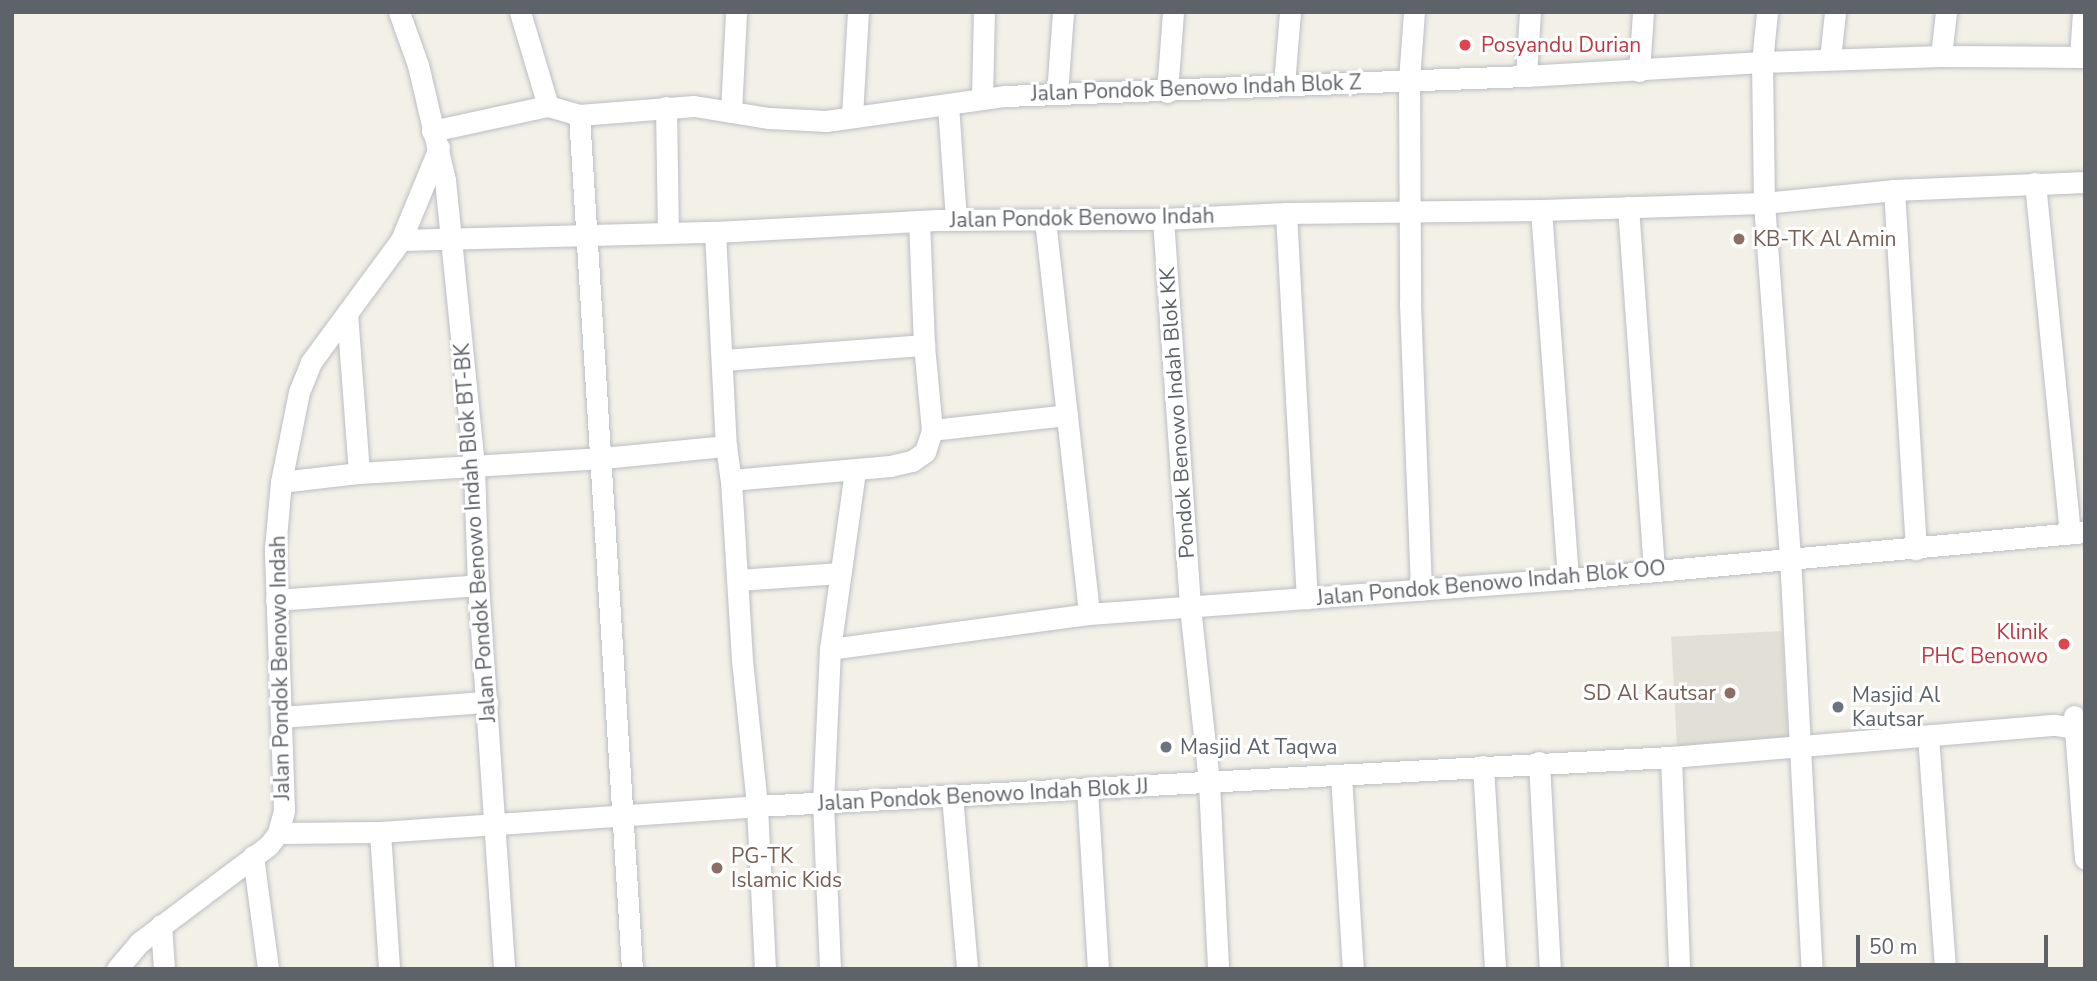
<!DOCTYPE html>
<style>
body{margin:0}
#map{position:relative;width:2097px;height:981px;overflow:hidden;background:#f2f0e7;font-family:"Nunito Sans",sans-serif}
div>[style]{position:absolute}
.education>*{inset:0;background:#e2e0d6;transform-origin:0 0}
.roads{filter:drop-shadow(0 0 2px #bbbec3) drop-shadow(0 0 2px #bbbec3)}
.street>*{height:21px;margin:-10.5px;padding:0 10.5px;transform-origin:10.5px;border-radius:10.5px;background:#fff}
.dots>*{width:19px;height:19px;translate:-50% -50%;box-sizing:border-box;border:4px solid #fff;border-radius:50%}
span{translate:-50% -50%;white-space:nowrap;text-align:center;line-height:1.15;-webkit-text-stroke:6px #fff;paint-order:stroke}
.health-label{font-size:21px;color:#be3a42}
.left{translate:0 -50%;text-align:left}
.right{translate:-100% -50%;text-align:right}
.street-label{font-size:21px;color:#5e6269}
.education-label{font-size:21px;color:#785e54}
.worship-label{font-size:21px;color:#5b616d}
.frame{position:absolute;inset:0;border:14px solid #5e6269;pointer-events:none}
.scale{position:absolute;left:1856px;top:935px;width:192px;height:32px;box-sizing:border-box;border:4px solid #5e6269;border-top:0;padding-left:9px;font-size:21px;line-height:24px;white-space:nowrap;color:#5e6269;-webkit-text-stroke:5px #fff;paint-order:stroke}
</style>
<div id="map">
<div class="education">
<div style="left:1782px;top:631px;width:115px;height:111px;rotate:87deg"></div>
</div>
<div class="roads">
<div class="street">
<div style="left:399px;top:12px;width:56px;rotate:70.3deg"></div>
<div style="left:418px;top:65px;width:118px;rotate:76.8deg"></div>
<div style="left:445px;top:180px;width:288px;rotate:84.2deg"></div>
<div style="left:474px;top:467px;width:118px;rotate:88.1deg"></div>
<div style="left:478px;top:585px;width:385px;rotate:86.1deg"></div>
<div style="left:520px;top:12px;width:98px;rotate:73.4deg"></div>
<div style="left:1414px;top:12px;width:68px;rotate:94.2deg"></div>
<div style="left:1409px;top:80px;width:223px;rotate:89.7deg"></div>
<div style="left:1410px;top:303px;width:287px;rotate:87.8deg"></div>
<div style="left:1767px;top:12px;width:50px;rotate:95.7deg"></div>
<div style="left:1762px;top:62px;width:141px;rotate:89.2deg"></div>
<div style="left:1764px;top:203px;width:354px;rotate:85.8deg"></div>
<div style="left:1790px;top:556px;width:414px;rotate:87deg"></div>
<div style="left:1941px;top:56px;width:44px;rotate:-83.5deg"></div>
<div style="left:2080px;top:57px;width:45px;rotate:-86.2deg"></div>
<div style="left:1830px;top:59px;width:47px;rotate:-83.9deg"></div>
<div style="left:1639px;top:71px;width:59px;rotate:-86.1deg"></div>
<div style="left:1526px;top:76px;width:64px;rotate:-86.4deg"></div>
<div style="left:1284px;top:84px;width:72px;rotate:-85.2deg"></div>
<div style="left:1167px;top:92px;width:80px;rotate:-85.7deg"></div>
<div style="left:1057px;top:94px;width:82px;rotate:-85.8deg"></div>
<div style="left:982px;top:98px;width:86px;rotate:-88.7deg"></div>
<div style="left:948px;top:105px;width:114px;rotate:86deg"></div>
<div style="left:666px;top:107px;width:124px;rotate:89.1deg"></div>
<div style="left:731px;top:112px;width:100px;rotate:-87.1deg"></div>
<div style="left:579px;top:115px;width:856px;rotate:86.45deg"></div>
<div style="left:852px;top:116px;width:104px;rotate:-86.7deg"></div>
<div style="left:432px;top:131px;width:119px;rotate:-12.2deg"></div>
<div style="left:548px;top:106px;width:32px;rotate:16deg"></div>
<div style="left:579px;top:115px;width:115px;rotate:-4.5deg"></div>
<div style="left:694px;top:106px;width:76px;rotate:9.1deg"></div>
<div style="left:769px;top:118px;width:57px;rotate:3deg"></div>
<div style="left:826px;top:121px;width:181px;rotate:-8deg"></div>
<div style="left:1005px;top:96px;width:521px;rotate:-2.2deg"></div>
<div style="left:1526px;top:76px;width:236px;rotate:-3.4deg"></div>
<div style="left:1762px;top:62px;width:179px;rotate:-1.9deg"></div>
<div style="left:1941px;top:56px;width:144px;rotate:0.4deg"></div>
<div style="left:2035px;top:183px;width:352px;rotate:84.3deg"></div>
<div style="left:1894px;top:190px;width:360px;rotate:86.5deg"></div>
<div style="left:1628px;top:207px;width:364px;rotate:85.9deg"></div>
<div style="left:1541px;top:210px;width:370px;rotate:85.8deg"></div>
<div style="left:1286px;top:213px;width:386px;rotate:86.9deg"></div>
<div style="left:1163px;top:219px;width:389px;rotate:86deg"></div>
<div style="left:1190px;top:607px;width:177px;rotate:83.8deg"></div>
<div style="left:1209px;top:783px;width:186px;rotate:87.2deg"></div>
<div style="left:1045px;top:220px;width:396px;rotate:83.6deg"></div>
<div style="left:715px;top:232px;width:214px;rotate:87.1deg"></div>
<div style="left:726px;top:446px;width:34px;rotate:82deg"></div>
<div style="left:731px;top:480px;width:180px;rotate:86.5deg"></div>
<div style="left:742px;top:660px;width:147px;rotate:84.1deg"></div>
<div style="left:757px;top:806px;width:163px;rotate:87.2deg"></div>
<div style="left:401px;top:240px;width:314px;rotate:-1.5deg"></div>
<div style="left:715px;top:232px;width:222px;rotate:-3.1deg"></div>
<div style="left:937px;top:220px;width:226px;rotate:-0.3deg"></div>
<div style="left:1163px;top:219px;width:123px;rotate:-2.8deg"></div>
<div style="left:1286px;top:213px;width:255px;rotate:-0.7deg"></div>
<div style="left:1541px;top:210px;width:223px;rotate:-1.8deg"></div>
<div style="left:1764px;top:203px;width:131px;rotate:-5.7deg"></div>
<div style="left:1894px;top:190px;width:191px;rotate:-2.4deg"></div>
<div style="left:347px;top:313px;width:160px;rotate:85.7deg"></div>
<div style="left:724px;top:360px;width:201px;rotate:-4.3deg"></div>
<div style="left:932px;top:430px;width:136px;rotate:-6.3deg"></div>
<div style="left:731px;top:480px;width:160px;rotate:-5deg"></div>
<div style="left:890px;top:466px;width:23px;rotate:-13deg"></div>
<div style="left:912px;top:461px;width:16px;rotate:-35deg"></div>
<div style="left:925px;top:452px;width:23px;rotate:-72deg"></div>
<div style="left:932px;top:430px;width:85px;rotate:-95.4deg"></div>
<div style="left:924px;top:345px;width:124px;rotate:-92.3deg"></div>
<div style="left:281px;top:482px;width:79px;rotate:-6.6deg"></div>
<div style="left:359px;top:473px;width:244px;rotate:-3.5deg"></div>
<div style="left:603px;top:458px;width:124px;rotate:-5.6deg"></div>
<div style="left:737px;top:580px;width:104px;rotate:-3.9deg"></div>
<div style="left:276px;top:600px;width:203px;rotate:-4.2deg"></div>
<div style="left:830px;top:649px;width:261px;rotate:-7.7deg"></div>
<div style="left:1089px;top:614px;width:480px;rotate:-4.2deg"></div>
<div style="left:1568px;top:579px;width:519px;rotate:-5.19deg"></div>
<div style="left:2074px;top:716px;width:143px;rotate:85.6deg"></div>
<div style="left:281px;top:717px;width:207px;rotate:-4.2deg"></div>
<div style="left:1928px;top:736px;width:234px;rotate:85.8deg"></div>
<div style="left:1671px;top:757px;width:212px;rotate:87.8deg"></div>
<div style="left:1539px;top:762px;width:207px;rotate:87deg"></div>
<div style="left:1483px;top:766px;width:203px;rotate:86.6deg"></div>
<div style="left:1341px;top:775px;width:194px;rotate:86.5deg"></div>
<div style="left:1087px;top:789px;width:180px;rotate:86.5deg"></div>
<div style="left:952px;top:796px;width:174px;rotate:85deg"></div>
<div style="left:380px;top:832px;width:137px;rotate:86.2deg"></div>
<div style="left:278px;top:833px;width:102px;rotate:-0.6deg"></div>
<div style="left:380px;top:832px;width:378px;rotate:-3.9deg"></div>
<div style="left:757px;top:806px;width:915px;rotate:-3.07deg"></div>
<div style="left:1671px;top:757px;width:385px;rotate:-4.8deg"></div>
<div style="left:2055px;top:725px;width:30px;rotate:9deg"></div>
<div style="left:253px;top:856px;width:114px;rotate:82.4deg"></div>
<div style="left:161px;top:925px;width:44px;rotate:86.1deg"></div>
<div style="left:117px;top:969px;width:35px;rotate:-50deg"></div>
<div style="left:140px;top:942px;width:161px;rotate:-36.9deg"></div>
<div style="left:269px;top:845px;width:15px;rotate:-53deg"></div>
<div style="left:278px;top:833px;width:24px;rotate:-75deg"></div>
<div style="left:284px;top:810px;width:261px;rotate:-92deg"></div>
<div style="left:275px;top:549px;width:67px;rotate:-84.9deg"></div>
<div style="left:281px;top:482px;width:92px;rotate:-78.7deg"></div>
<div style="left:299px;top:392px;width:32px;rotate:-68deg"></div>
<div style="left:311px;top:362px;width:152px;rotate:-53.6deg"></div>
<div style="left:401px;top:240px;width:100px;rotate:-67.6deg"></div>
<div style="left:830px;top:969px;width:166px;rotate:-92.4deg"></div>
<div style="left:823px;top:803px;width:154px;rotate:-87.4deg"></div>
<div style="left:830px;top:649px;width:180px;rotate:-82deg"></div>
</div>
</div>
<div class="dots">
<div style="left:1465px;top:45px;background:#e0444e"></div>
<div style="left:1739px;top:239px;background:#8d6e63"></div>
<div style="left:2064px;top:644px;background:#e0444e"></div>
<div style="left:1730px;top:693px;background:#8d6e63"></div>
<div style="left:1838px;top:707px;background:#6b7280"></div>
<div style="left:1166px;top:747px;background:#6b7280"></div>
<div style="left:717px;top:868px;background:#8d6e63"></div>
</div>
<div class="health-label">
<span class="left" style="left:1481px;top:45px">Posyandu Durian</span>
<span class="right" style="left:2048px;top:644px">Klinik<br>PHC Benowo</span>
</div>
<div class="street-label">
<span style="left:1196px;top:88px;rotate:-2deg">Jalan Pondok Benowo Indah Blok Z</span>
<span style="left:1082px;top:218px;rotate:-1deg">Jalan Pondok Benowo Indah</span>
<span style="left:1177px;top:413px;rotate:-94deg">Pondok Benowo Indah Blok KK</span>
<span style="left:475px;top:533px;rotate:-94deg">Jalan Pondok Benowo Indah Blok BT-BK</span>
<span style="left:1491px;top:583px;rotate:-5deg">Jalan Pondok Benowo Indah Blok OO</span>
<span style="left:280px;top:668px;rotate:-91deg">Jalan Pondok Benowo Indah</span>
<span style="left:983px;top:795px;rotate:-3deg">Jalan Pondok Benowo Indah Blok JJ</span>
</div>
<div class="education-label">
<span class="left" style="left:1753px;top:239px">KB-TK Al Amin</span>
<span class="right" style="left:1716px;top:693px">SD Al Kautsar</span>
<span class="left" style="left:731px;top:868px">PG-TK<br>Islamic Kids</span>
</div>
<div class="worship-label">
<span class="left" style="left:1852px;top:707px">Masjid Al<br>Kautsar</span>
<span class="left" style="left:1180px;top:747px">Masjid At Taqwa</span>
</div>
<div class="frame"></div>
<div class="scale">50 m</div>
</div>
